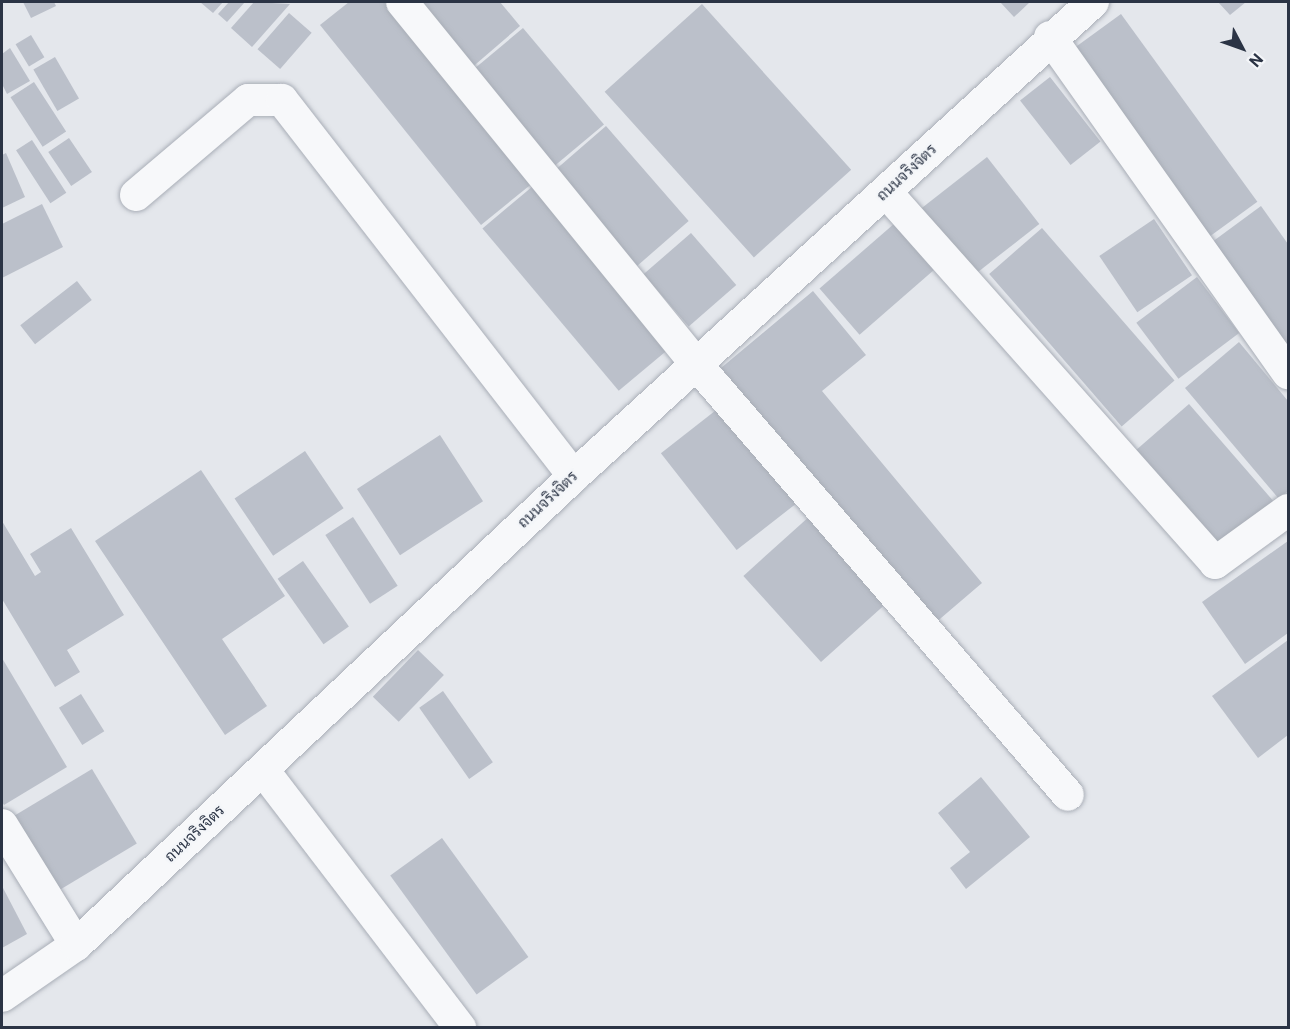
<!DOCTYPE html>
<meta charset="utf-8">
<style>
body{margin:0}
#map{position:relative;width:1290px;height:1029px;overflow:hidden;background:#e4e7ec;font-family:Roboto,Sarabun,sans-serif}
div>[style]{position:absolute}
.building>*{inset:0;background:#bbc0ca;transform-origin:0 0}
.roads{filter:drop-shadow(0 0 2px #a9aeb7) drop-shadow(0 0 2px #a9aeb7)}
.minor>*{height:32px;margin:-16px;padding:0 16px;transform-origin:16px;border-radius:16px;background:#f7f8fa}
span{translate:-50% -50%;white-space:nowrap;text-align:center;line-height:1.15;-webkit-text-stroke:5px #f4f6f9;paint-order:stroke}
.street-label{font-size:15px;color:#2b3445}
.frame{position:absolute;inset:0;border:3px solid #2b3445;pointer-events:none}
.north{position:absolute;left:1212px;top:18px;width:60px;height:60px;-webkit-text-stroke:4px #f4f6f9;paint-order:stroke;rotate:131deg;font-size:16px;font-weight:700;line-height:24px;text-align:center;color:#2b3445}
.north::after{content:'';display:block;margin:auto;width:21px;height:27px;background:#2b3445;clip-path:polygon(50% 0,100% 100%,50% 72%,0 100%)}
</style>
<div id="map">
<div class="building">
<div style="clip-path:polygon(23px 2px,54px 2px,56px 6px,31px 18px)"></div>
<div style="clip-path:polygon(200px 2px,223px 2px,213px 13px)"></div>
<div style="clip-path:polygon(229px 2px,245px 2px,227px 22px,218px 14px)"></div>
<div style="clip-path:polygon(254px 2px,290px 4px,252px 47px,231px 28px)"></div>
<div style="clip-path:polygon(349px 2px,388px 2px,534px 182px,481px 225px,320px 25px)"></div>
<div style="clip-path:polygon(411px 2px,500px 2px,520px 26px,469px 70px)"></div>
<div style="clip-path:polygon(1000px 2px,1030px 2px,1014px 17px)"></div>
<div style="clip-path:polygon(1218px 2px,1246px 2px,1230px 15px)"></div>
<div style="left:702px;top:4px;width:223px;height:131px;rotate:48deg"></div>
<div style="left:289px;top:13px;width:30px;height:48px;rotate:41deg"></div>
<div style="left:1121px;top:14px;width:232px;height:62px;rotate:54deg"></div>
<div style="left:523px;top:28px;width:126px;height:69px;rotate:50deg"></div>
<div style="left:31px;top:35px;width:26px;height:18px;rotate:59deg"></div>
<div style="clip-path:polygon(10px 48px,30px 81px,7px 94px,2px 84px,2px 54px)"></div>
<div style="left:55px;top:57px;width:48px;height:25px;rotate:60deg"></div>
<div style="left:1050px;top:77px;width:82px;height:38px;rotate:52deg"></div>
<div style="left:34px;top:82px;width:59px;height:28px;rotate:57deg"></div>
<div style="left:606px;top:126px;width:126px;height:68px;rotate:49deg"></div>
<div style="left:69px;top:138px;width:41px;height:25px;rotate:56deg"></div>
<div style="left:32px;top:140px;width:63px;height:19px;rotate:57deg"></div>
<div style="clip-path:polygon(6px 153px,25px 197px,2px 208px,2px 155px)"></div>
<div style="left:987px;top:157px;width:85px;height:90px;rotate:52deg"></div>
<div style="left:533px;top:186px;width:212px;height:66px;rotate:50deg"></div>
<div style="clip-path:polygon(42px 204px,63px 247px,2px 278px,2px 224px)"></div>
<div style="clip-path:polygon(1261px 206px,1288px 244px,1288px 355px,1208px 245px)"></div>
<div style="left:1154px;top:219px;width:68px;height:66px;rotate:56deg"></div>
<div style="left:895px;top:223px;width:61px;height:100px;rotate:49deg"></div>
<div style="left:1042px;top:228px;width:202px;height:70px;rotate:49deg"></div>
<div style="left:691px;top:233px;width:69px;height:63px;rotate:49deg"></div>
<div style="left:1197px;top:277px;width:70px;height:76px;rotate:53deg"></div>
<div style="left:77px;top:281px;width:24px;height:72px;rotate:52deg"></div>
<div style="clip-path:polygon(813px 291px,866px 355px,822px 391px,982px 583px,934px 624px,721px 368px)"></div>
<div style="clip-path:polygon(1239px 342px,1288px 401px,1288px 491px,1279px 499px,1185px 388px)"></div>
<div style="left:1189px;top:404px;width:133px;height:75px;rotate:49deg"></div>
<div style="left:720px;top:407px;width:123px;height:75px;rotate:52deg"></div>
<div style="left:440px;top:435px;width:79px;height:99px;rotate:57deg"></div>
<div style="left:305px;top:451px;width:69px;height:85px;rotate:56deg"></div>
<div style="clip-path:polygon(201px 470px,285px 596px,222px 639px,267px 706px,225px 735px,95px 541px)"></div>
<div style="left:811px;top:515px;width:116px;height:91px;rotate:48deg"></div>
<div style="left:353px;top:517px;width:82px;height:33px;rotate:57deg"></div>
<div style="clip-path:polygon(2px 521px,35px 576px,41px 572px,30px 554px,71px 528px,124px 615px,67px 650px,80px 672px,55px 687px,2px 599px)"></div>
<div style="clip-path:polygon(1288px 541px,1288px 633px,1245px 664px,1202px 602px)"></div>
<div style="left:303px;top:561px;width:80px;height:31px;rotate:55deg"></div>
<div style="clip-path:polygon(1288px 640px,1288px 735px,1258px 758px,1212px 696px)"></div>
<div style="left:418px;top:650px;width:36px;height:65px;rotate:44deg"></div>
<div style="clip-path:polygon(2px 658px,67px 767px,4px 805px,2px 802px)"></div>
<div style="left:443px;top:691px;width:87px;height:29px;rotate:55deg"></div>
<div style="left:81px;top:694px;width:44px;height:26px;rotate:58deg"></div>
<div style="left:92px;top:769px;width:87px;height:96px;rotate:59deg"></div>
<div style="clip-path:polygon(981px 777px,1030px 837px,966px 889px,950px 868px,970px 852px,938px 813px)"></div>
<div style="left:442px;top:838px;width:147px;height:64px;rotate:54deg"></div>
<div style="clip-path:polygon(2px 886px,27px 934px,2px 948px)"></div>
</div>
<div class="roads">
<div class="minor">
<div style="left:402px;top:2px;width:466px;rotate:50.9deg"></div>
<div style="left:696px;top:364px;width:569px;rotate:49.2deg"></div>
<div style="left:1050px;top:37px;width:412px;rotate:54.7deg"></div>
<div style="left:886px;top:192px;width:496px;rotate:48.4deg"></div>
<div style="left:1215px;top:563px;width:90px;rotate:-36deg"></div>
<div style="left:136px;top:195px;width:147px;rotate:-40.3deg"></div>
<div style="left:248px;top:100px;width:34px"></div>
<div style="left:282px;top:100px;width:476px;rotate:52.2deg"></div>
<div style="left:263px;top:770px;width:325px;rotate:52.6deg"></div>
<div style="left:2px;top:825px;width:141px;rotate:58.3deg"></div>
<div style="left:2px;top:996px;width:90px;rotate:-34.6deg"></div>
<div style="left:76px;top:945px;width:684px;rotate:-43.28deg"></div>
<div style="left:574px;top:476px;width:703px;rotate:-42.41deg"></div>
</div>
</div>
<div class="street-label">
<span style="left:907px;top:173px;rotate:-43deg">ถนนจริงจิตร</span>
<span style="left:548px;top:500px;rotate:-43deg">ถนนจริงจิตร</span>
<span style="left:195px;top:834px;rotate:-43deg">ถนนจริงจิตร</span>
</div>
<div class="frame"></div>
<div class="north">N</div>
</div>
